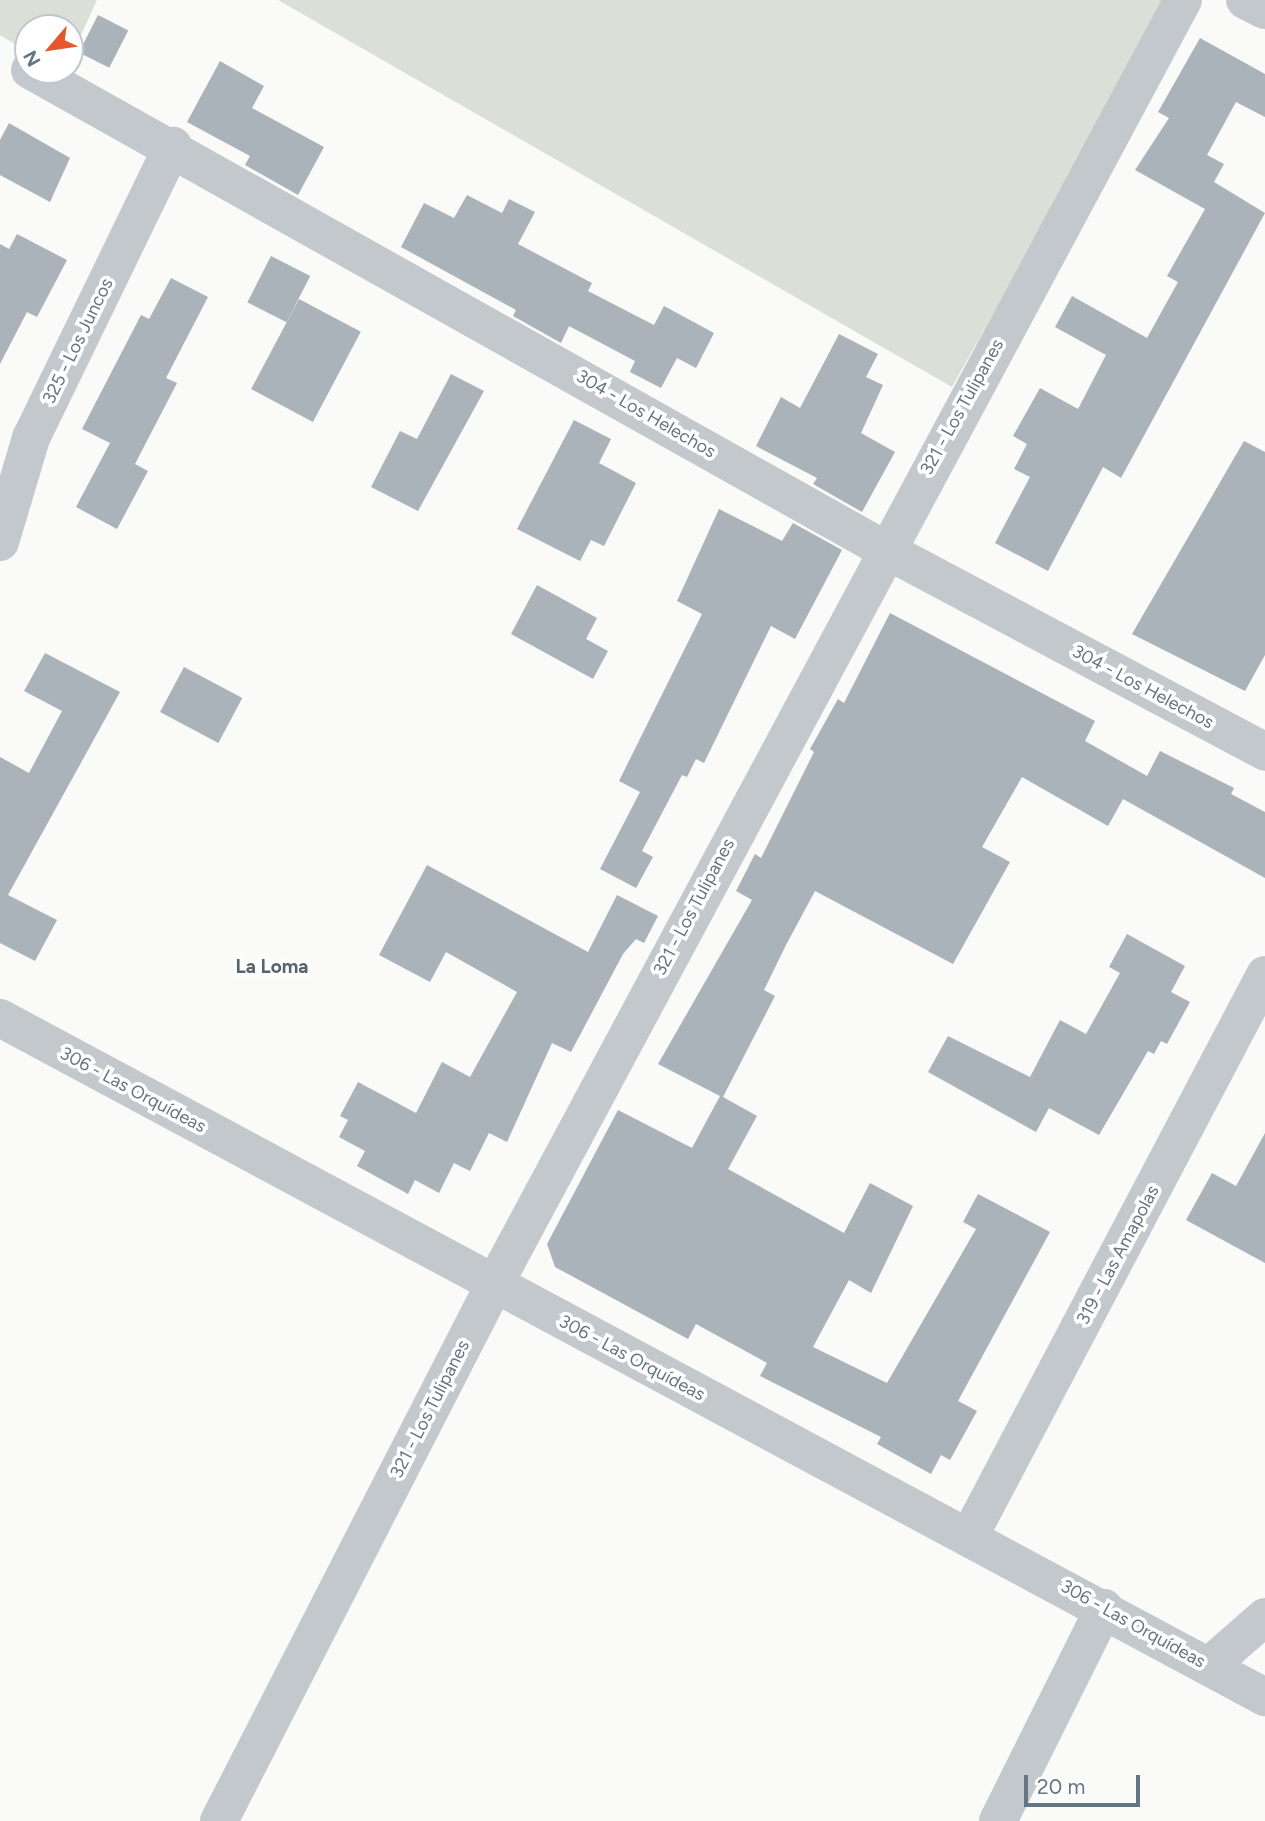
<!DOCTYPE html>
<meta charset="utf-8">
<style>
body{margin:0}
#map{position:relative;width:1265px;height:1821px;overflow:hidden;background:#fafaf8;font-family:Figtree,sans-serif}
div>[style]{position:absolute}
.green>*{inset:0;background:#dadfd7}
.building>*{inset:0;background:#aab3b9;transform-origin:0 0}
.minor>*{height:38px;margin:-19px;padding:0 19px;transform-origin:19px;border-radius:19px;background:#c3c8cc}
span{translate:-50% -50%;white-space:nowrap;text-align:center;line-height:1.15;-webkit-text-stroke:7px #fff;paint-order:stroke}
.street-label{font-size:18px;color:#657683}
.neighbourhood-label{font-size:19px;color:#57646e;font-weight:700}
.north{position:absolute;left:14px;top:14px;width:70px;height:70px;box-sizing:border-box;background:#fff;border:2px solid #c1c8cd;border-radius:50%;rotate:241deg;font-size:19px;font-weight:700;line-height:28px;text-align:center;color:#657683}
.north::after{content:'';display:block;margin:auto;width:24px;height:32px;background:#e4572e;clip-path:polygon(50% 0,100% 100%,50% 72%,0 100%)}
.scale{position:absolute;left:1024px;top:1775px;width:116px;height:32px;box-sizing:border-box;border:4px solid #657683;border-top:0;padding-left:9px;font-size:21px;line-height:24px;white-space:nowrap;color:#657683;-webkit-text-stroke:5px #fff;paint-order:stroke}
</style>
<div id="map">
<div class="green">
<div style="clip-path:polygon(0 0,97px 0,70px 59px,70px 28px,28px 28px,28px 52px,0 35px)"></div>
<div style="clip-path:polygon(278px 0,1170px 0,952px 387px)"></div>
</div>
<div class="building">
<div style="left:98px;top:15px;width:34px;height:42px;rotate:27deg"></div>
<div style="clip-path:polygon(1200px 38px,1265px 74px,1265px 117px,1236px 102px,1207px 155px,1224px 164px,1214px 182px,1265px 213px,1121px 478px,1103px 467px,1048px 571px,995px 543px,1030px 477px,1014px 469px,1027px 444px,1013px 436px,1040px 388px,1078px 409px,1106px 355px,1055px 327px,1072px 296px,1147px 338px,1178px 282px,1167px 276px,1205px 209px,1135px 170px,1169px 118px,1158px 112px)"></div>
<div style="clip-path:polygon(220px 61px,264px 86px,252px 108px,324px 147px,298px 195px,245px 165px,250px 156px,187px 122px)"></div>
<div style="clip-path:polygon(9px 123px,70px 158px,50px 202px,0 175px,0 140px)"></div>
<div style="clip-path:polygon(467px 195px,502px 213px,509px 199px,535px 212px,518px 244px,592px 283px,588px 291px,654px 325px,664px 306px,714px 333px,696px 368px,677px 358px,661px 388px,630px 372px,635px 361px,569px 326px,561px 343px,513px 316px,516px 310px,401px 247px,424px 203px,454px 218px)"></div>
<div style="clip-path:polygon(17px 234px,67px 260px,37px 317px,27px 312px,0 364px,0 244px,9px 249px)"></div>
<div style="left:271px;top:256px;width:44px;height:52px;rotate:27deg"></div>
<div style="clip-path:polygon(171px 278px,208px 297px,166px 378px,177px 383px,135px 464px,148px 471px,117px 529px,76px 507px,110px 443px,82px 429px,141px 315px,149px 319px)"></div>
<div style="left:299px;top:299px;width:70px;height:102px;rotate:28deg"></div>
<div style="clip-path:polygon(839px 334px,878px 354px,866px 377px,883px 385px,861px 433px,895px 452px,862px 512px,813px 484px,817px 478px,756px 446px,781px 397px,800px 408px)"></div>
<div style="clip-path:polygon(451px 374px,484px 391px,418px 511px,371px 487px,400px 431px,417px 439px)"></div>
<div style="clip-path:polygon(574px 420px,611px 439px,599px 463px,636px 483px,604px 546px,591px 540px,580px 561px,517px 529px)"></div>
<div style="clip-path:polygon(1244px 441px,1265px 452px,1265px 655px,1245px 691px,1132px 634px)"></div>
<div style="clip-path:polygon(719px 509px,782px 541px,793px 523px,842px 550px,795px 639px,771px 626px,704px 763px,696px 759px,687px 777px,682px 775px,642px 851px,653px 857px,636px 888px,600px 869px,640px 792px,619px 781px,702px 614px,677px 601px)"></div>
<div style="clip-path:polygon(537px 585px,597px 618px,586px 639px,608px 651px,593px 679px,511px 634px)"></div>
<div style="clip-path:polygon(890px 613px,1095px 721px,1085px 741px,1147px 776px,1160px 751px,1234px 788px,1231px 794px,1265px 812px,1265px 878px,1123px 799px,1108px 826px,1022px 777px,982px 847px,1010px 862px,953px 964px,815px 891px,786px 945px,764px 990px,775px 996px,723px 1097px,757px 1116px,728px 1169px,844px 1233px,870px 1183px,913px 1206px,871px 1293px,849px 1280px,813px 1347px,887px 1383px,976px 1229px,963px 1222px,978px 1194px,1050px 1232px,958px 1401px,977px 1411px,950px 1460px,941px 1455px,931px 1474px,877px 1444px,881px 1437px,760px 1376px,767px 1363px,696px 1324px,688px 1339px,555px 1267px,547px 1244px,618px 1110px,692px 1148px,720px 1096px,658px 1064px,752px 900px,736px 891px,755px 854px,761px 858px,814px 752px,810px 749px,838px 699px,844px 703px)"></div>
<div style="clip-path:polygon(45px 653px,120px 692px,8px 895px,57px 920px,35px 961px,0 943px,0 757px,29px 773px,62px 711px,24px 691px)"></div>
<div style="left:184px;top:667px;width:66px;height:51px;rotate:28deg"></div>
<div style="clip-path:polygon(427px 865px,588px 952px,617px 895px,658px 916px,644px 943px,636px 939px,623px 954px,571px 1052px,552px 1043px,507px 1142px,489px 1133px,470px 1171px,454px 1163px,439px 1193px,415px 1180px,408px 1194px,357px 1166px,365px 1151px,339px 1137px,348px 1120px,340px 1116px,358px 1082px,416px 1113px,442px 1062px,470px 1077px,517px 992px,446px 952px,430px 982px,379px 955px)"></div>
<div style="clip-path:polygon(1127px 934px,1185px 966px,1171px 992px,1190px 1002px,1167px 1044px,1161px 1041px,1154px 1054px,1148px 1051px,1099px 1135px,1049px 1108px,1036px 1132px,928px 1072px,948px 1036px,1030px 1077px,1060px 1020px,1086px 1034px,1120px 973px,1109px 967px)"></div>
<div style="clip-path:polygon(1265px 1133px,1265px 1263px,1186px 1220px,1212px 1173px,1236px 1186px)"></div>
</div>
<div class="minor">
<div style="left:1245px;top:0;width:22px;rotate:27deg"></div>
<div style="left:30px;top:70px;width:979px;rotate:29.29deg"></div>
<div style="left:884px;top:549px;width:432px;rotate:28deg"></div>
<div style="left:0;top:542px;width:109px;rotate:-73.4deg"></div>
<div style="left:31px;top:438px;width:325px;rotate:-64.1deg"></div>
<div style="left:0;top:1018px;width:1436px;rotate:28.23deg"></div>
<div style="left:970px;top:1535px;width:633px;rotate:-62.22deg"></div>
<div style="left:1210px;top:1665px;width:73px;rotate:-41.1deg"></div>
<div style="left:219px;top:1821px;width:602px;rotate:-62.84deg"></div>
<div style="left:494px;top:1285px;width:1458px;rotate:-61.8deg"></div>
<div style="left:998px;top:1821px;width:238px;rotate:-63.5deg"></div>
</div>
<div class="street-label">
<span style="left:78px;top:341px;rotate:-64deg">325 - Los Juncos</span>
<span style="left:962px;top:407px;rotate:-61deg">321 - Los Tulipanes</span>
<span style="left:646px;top:414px;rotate:30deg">304 - Los Helechos</span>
<span style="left:1143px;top:687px;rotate:28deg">304 - Los Helechos</span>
<span style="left:694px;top:907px;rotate:-62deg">321 - Los Tulipanes</span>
<span style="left:133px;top:1090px;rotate:28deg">306 - Las Orquídeas</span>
<span style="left:1118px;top:1255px;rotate:-62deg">319 - Las Amapolas</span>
<span style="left:632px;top:1358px;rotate:28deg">306 - Las Orquídeas</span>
<span style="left:430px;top:1409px;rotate:-63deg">321 - Los Tulipanes</span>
<span style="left:1133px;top:1624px;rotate:29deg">306 - Las Orquídeas</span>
</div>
<div class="neighbourhood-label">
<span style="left:272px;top:967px">La Loma</span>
</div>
<div class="north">N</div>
<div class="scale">20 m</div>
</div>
